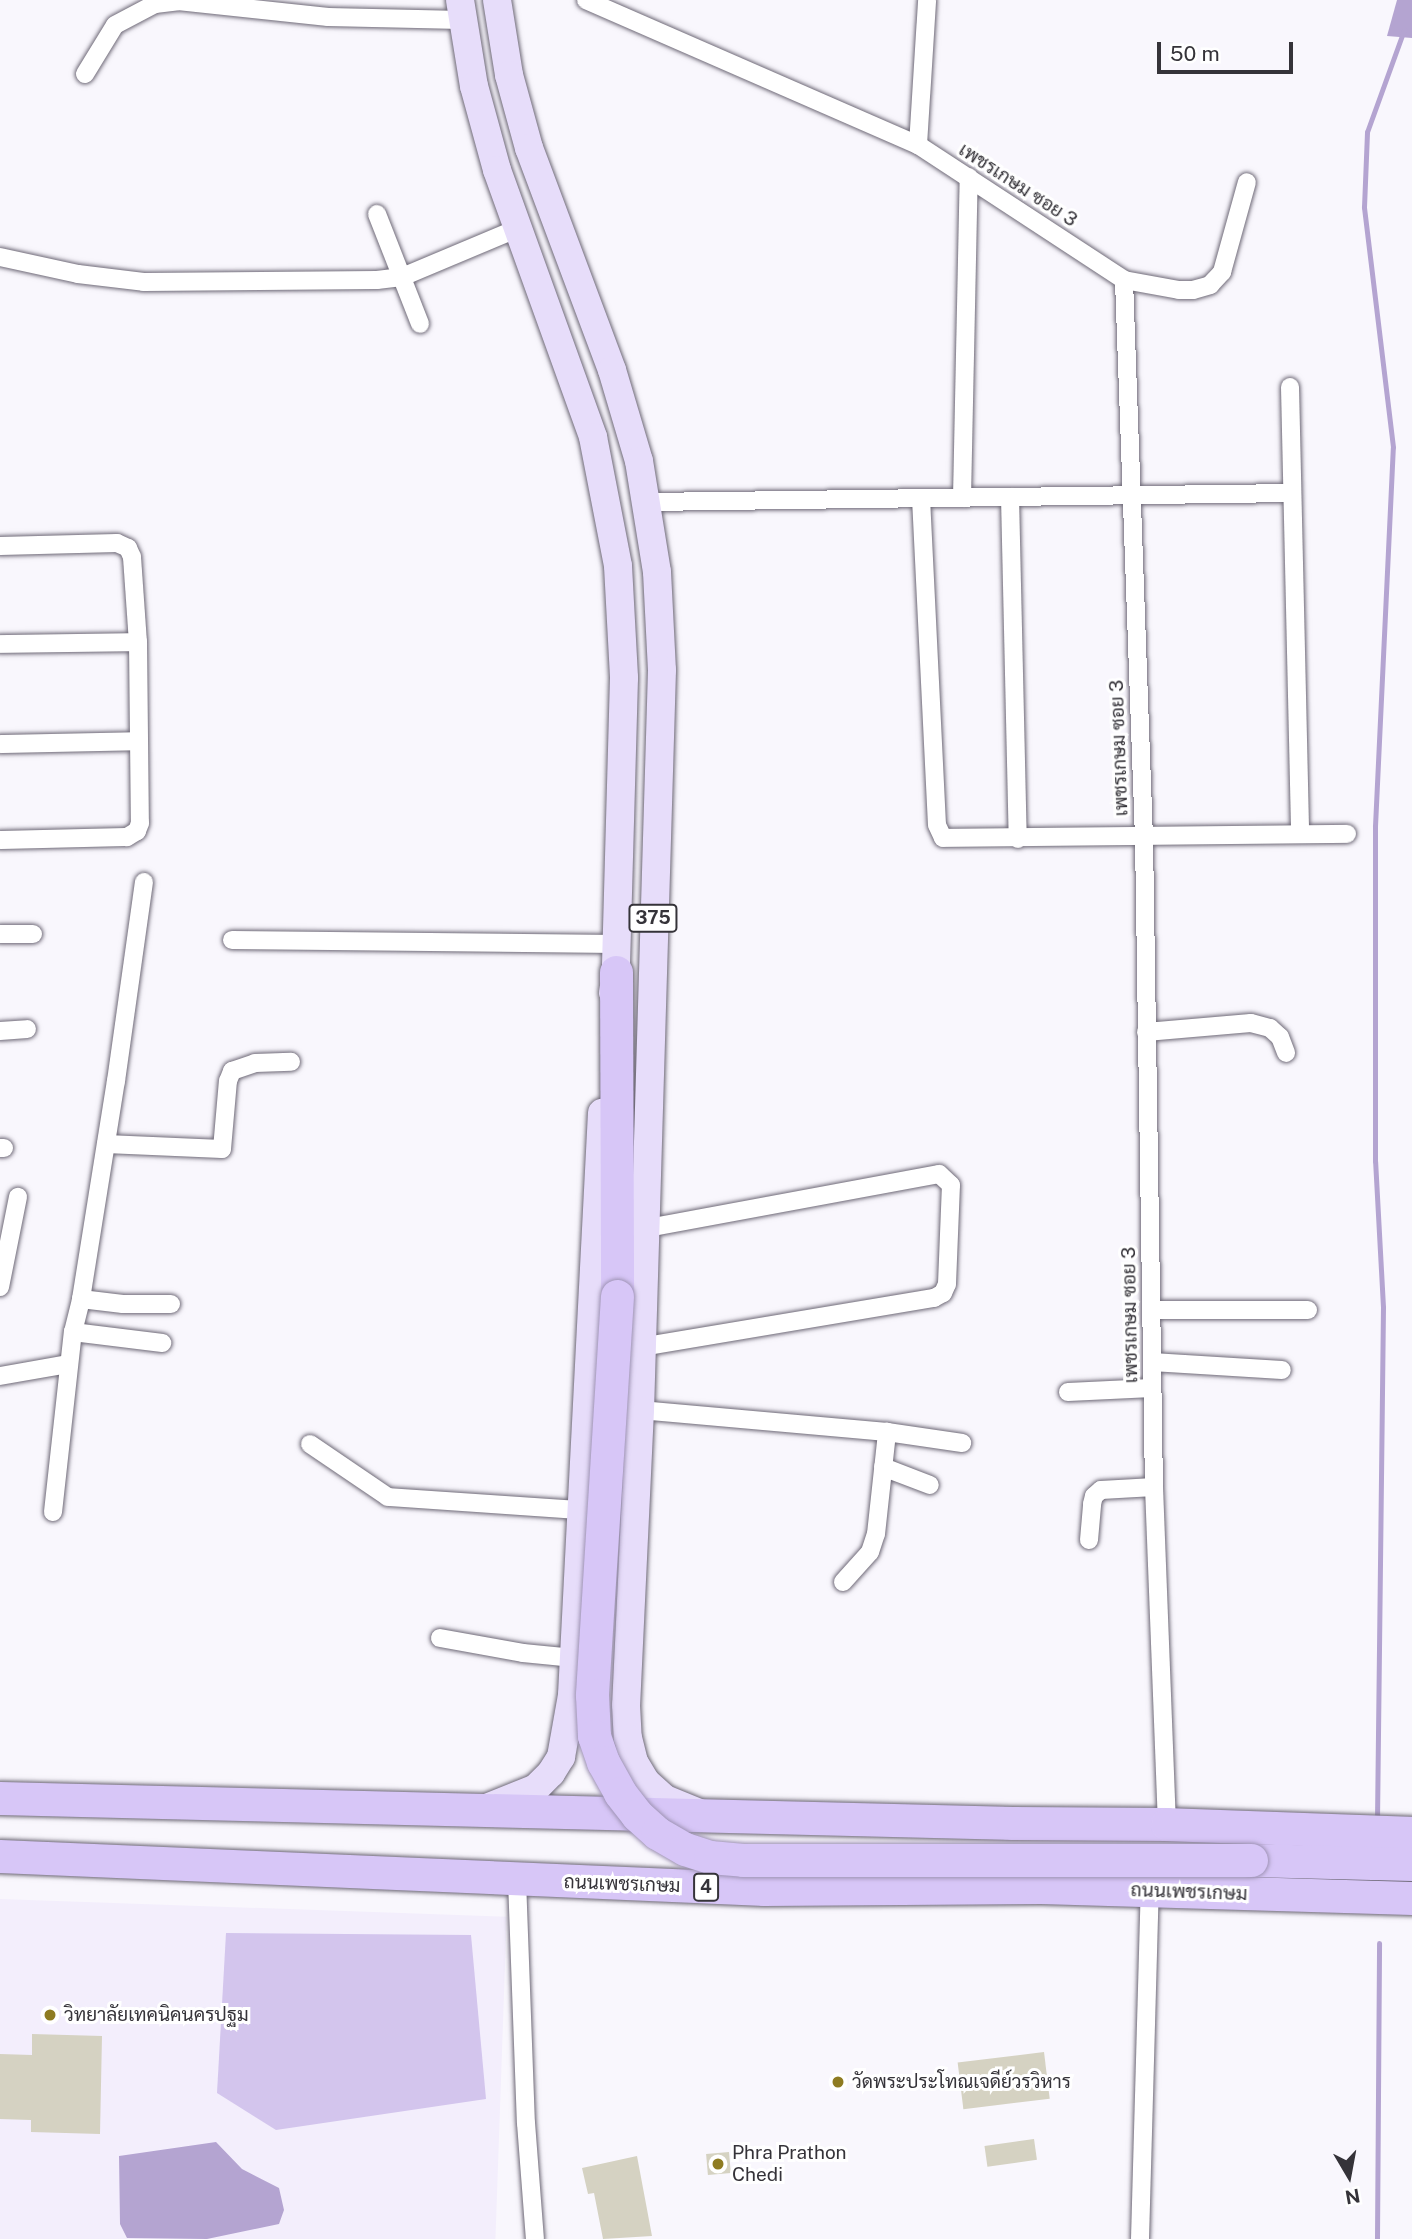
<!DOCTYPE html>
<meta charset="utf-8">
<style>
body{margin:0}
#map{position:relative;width:1412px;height:2239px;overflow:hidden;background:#f9f7fd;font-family:"Public Sans",Sarabun,sans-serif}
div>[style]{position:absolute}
.built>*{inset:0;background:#f3eefc;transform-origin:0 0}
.green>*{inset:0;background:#d3c5ed}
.water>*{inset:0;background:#b4a4d1}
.stream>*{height:5px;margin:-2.5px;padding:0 2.5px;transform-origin:2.5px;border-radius:2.5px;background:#b4a4d1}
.building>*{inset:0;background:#d5d2c2;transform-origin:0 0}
.roads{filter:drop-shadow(0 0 2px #6e6977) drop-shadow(0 0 2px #6e6977)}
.street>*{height:18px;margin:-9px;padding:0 9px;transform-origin:9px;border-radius:9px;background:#fff}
.primary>*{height:28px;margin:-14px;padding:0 14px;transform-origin:14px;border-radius:14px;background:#e7ddfa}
.highway>*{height:33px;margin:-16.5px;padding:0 16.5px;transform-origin:16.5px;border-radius:16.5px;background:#d7c6f7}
.bridges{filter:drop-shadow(0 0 2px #9e93b4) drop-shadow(0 0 2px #9e93b4)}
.highway-bridge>*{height:33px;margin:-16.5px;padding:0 16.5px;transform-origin:16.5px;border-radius:16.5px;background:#d7c6f7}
.dots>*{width:19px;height:19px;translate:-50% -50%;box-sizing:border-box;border:4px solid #fff;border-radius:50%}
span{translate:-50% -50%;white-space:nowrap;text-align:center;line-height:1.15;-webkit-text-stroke:6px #fff;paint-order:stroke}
.shield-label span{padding:2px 5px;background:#fff;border:2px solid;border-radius:5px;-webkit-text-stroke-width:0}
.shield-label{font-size:18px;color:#353339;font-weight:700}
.street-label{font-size:19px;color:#353339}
.poi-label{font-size:19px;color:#353339}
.left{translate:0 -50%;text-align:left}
.north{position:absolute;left:1314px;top:2141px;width:70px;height:70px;-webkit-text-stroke:5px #fff;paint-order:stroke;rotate:170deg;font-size:19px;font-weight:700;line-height:28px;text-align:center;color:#353339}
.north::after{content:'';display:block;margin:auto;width:24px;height:32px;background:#353339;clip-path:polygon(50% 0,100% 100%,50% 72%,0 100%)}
.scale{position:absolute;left:1157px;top:42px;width:136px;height:32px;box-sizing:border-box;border:4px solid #353339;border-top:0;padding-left:9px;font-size:21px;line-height:24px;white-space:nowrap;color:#353339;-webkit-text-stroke:5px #fff;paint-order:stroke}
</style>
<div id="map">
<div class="built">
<div style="left:0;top:1899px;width:507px;height:340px;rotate:2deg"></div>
</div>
<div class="green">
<div style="clip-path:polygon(226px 1933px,471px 1935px,486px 2099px,276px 2130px,217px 2093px)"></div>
</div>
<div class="water">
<div style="clip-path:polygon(1397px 0,1412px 0,1412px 38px,1387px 36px)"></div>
<div style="clip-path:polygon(216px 2142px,242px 2169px,279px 2188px,284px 2210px,279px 2224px,207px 2239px,127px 2238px,120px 2224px,119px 2156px)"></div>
</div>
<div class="stream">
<div style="left:1377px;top:1820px;width:513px;rotate:-89.33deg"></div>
<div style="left:1383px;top:1307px;width:146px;rotate:-93.1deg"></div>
<div style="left:1375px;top:1161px;width:335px;rotate:-90deg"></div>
<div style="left:1375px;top:826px;width:379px;rotate:-87.3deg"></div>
<div style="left:1393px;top:447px;width:242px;rotate:-96.9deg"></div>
<div style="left:1364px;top:207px;width:75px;rotate:-87.7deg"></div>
<div style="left:1367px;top:132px;width:109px;rotate:-70.1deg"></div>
<div style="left:1377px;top:2239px;width:296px;rotate:-89.6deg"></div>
</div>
<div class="building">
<div style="clip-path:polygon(32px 2034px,102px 2036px,100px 2134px,31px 2132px,31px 2120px,0 2119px,0 2054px,32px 2055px)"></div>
<div style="left:1044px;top:2052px;width:47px;height:87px;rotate:83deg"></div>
<div style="left:1034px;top:2139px;width:21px;height:50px;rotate:82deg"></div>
<div style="left:729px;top:2152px;width:21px;height:23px;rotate:85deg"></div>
<div style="clip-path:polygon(637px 2156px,652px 2236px,603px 2239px,594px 2193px,588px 2194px,582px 2168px)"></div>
</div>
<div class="roads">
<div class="street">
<div style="left:586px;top:0;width:362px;rotate:23.6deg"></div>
<div style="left:918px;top:145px;width:246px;rotate:33.2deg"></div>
<div style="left:1124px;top:280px;width:558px;rotate:87.95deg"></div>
<div style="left:1144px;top:838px;width:649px;rotate:89.12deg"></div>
<div style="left:1154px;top:1487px;width:337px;rotate:87.8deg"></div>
<div style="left:85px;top:74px;width:57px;rotate:-58.5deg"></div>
<div style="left:115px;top:25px;width:45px;rotate:-27.7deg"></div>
<div style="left:155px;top:4px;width:23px;rotate:-7deg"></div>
<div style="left:178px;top:1px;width:151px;rotate:6.1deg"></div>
<div style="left:328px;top:17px;width:134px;rotate:1.3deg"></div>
<div style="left:918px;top:145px;width:145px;rotate:-86.4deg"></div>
<div style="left:377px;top:214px;width:118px;rotate:68.6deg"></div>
<div style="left:0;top:257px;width:80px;rotate:12.3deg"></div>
<div style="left:78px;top:274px;width:66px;rotate:6.9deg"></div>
<div style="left:144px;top:282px;width:233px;rotate:-0.5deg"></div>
<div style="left:377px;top:280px;width:25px;rotate:-7deg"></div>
<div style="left:402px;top:277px;width:124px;rotate:-22.8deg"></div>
<div style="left:1124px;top:280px;width:56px;rotate:10.3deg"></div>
<div style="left:1179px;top:290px;width:14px"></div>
<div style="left:1193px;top:290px;width:18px;rotate:-16deg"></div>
<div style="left:1210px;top:285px;width:18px;rotate:-47deg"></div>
<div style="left:1222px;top:272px;width:93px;rotate:-74.5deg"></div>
<div style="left:1290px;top:387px;width:447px;rotate:88.7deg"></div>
<div style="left:1010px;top:497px;width:342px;rotate:88.7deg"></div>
<div style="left:921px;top:498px;width:327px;rotate:87.2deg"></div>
<div style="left:937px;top:825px;width:14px;rotate:65deg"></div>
<div style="left:943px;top:838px;width:404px;rotate:-0.6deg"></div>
<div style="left:962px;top:498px;width:321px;rotate:-88.8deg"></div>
<div style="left:648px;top:502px;width:643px;rotate:-0.8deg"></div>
<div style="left:0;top:546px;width:117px;rotate:-1.5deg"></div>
<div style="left:117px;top:543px;width:12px;rotate:24deg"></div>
<div style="left:128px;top:548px;width:10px;rotate:66deg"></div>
<div style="left:132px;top:557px;width:85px;rotate:86deg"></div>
<div style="left:0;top:644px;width:138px;rotate:-0.8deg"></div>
<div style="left:138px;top:642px;width:181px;rotate:89.4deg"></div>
<div style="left:140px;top:823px;width:9px;rotate:111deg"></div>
<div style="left:137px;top:831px;width:12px;rotate:149deg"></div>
<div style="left:127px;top:837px;width:127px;rotate:178.6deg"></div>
<div style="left:0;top:744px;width:139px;rotate:-1.2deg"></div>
<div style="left:0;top:934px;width:33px"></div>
<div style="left:232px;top:940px;width:385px;rotate:0.6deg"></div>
<div style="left:0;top:1031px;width:27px;rotate:-4deg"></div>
<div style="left:1146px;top:1032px;width:105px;rotate:-4.9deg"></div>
<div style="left:1251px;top:1023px;width:20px;rotate:15deg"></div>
<div style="left:1270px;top:1028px;width:13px;rotate:42deg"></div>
<div style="left:1280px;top:1037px;width:17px;rotate:69deg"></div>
<div style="left:106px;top:1144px;width:116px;rotate:2.5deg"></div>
<div style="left:222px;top:1149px;width:68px;rotate:-85deg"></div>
<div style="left:228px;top:1081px;width:11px;rotate:-68deg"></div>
<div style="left:232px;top:1071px;width:24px;rotate:-19deg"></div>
<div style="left:255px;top:1063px;width:36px;rotate:-2deg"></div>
<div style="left:0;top:1148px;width:4px"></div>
<div style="left:0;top:1287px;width:92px;rotate:-78.7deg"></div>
<div style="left:81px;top:1299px;width:42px;rotate:6.8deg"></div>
<div style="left:123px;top:1304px;width:48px"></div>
<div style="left:1151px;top:1310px;width:157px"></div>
<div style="left:73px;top:1332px;width:90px;rotate:7deg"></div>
<div style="left:641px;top:1347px;width:297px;rotate:-9.5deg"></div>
<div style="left:934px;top:1298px;width:10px;rotate:-29deg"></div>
<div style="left:943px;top:1293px;width:10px;rotate:-66deg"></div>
<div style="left:947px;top:1284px;width:99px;rotate:-87.7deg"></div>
<div style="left:951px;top:1185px;width:16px;rotate:-137deg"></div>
<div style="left:939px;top:1174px;width:301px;rotate:169.5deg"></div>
<div style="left:1152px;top:1362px;width:130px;rotate:3.5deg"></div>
<div style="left:0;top:1376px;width:70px;rotate:-9.9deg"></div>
<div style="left:1068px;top:1392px;width:84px;rotate:-2.7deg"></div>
<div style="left:640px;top:1410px;width:248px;rotate:5.1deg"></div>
<div style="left:887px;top:1432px;width:76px;rotate:8.3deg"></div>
<div style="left:310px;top:1444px;width:94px;rotate:34.2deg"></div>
<div style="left:388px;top:1497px;width:193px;rotate:3.9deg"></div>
<div style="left:883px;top:1467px;width:50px;rotate:21deg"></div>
<div style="left:53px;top:1512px;width:181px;rotate:-83.7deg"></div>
<div style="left:73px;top:1332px;width:34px;rotate:-76deg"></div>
<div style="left:81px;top:1299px;width:221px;rotate:-80.9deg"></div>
<div style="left:116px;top:1081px;width:201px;rotate:-82deg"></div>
<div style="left:1089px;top:1540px;width:36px;rotate:-85deg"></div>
<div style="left:1092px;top:1504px;width:8px;rotate:-76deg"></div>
<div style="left:1094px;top:1496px;width:9px;rotate:-41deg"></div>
<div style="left:1101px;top:1490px;width:53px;rotate:-3.2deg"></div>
<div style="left:843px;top:1582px;width:40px;rotate:-48deg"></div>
<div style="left:870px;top:1552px;width:19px;rotate:-72deg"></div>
<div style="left:876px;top:1534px;width:103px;rotate:-83.8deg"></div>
<div style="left:440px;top:1638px;width:84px;rotate:10.2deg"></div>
<div style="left:523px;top:1653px;width:51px;rotate:5.6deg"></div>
<div style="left:517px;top:1880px;width:243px;rotate:87.9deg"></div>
<div style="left:526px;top:2123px;width:116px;rotate:85.6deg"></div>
<div style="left:1140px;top:2239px;width:348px;rotate:-88.4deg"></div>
</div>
<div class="primary">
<div style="left:460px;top:0;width:87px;rotate:80.8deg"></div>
<div style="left:474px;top:86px;width:87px;rotate:74.7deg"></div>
<div style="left:497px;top:170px;width:284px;rotate:70.2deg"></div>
<div style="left:593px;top:437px;width:131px;rotate:79deg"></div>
<div style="left:618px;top:566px;width:112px;rotate:86.9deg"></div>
<div style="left:624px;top:678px;width:294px;rotate:91.6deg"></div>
<div style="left:616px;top:972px;width:21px;rotate:98deg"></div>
<div style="left:497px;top:0;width:76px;rotate:80.9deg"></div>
<div style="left:509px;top:75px;width:76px;rotate:74.7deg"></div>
<div style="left:529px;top:148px;width:237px;rotate:69.5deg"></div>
<div style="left:612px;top:370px;width:95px;rotate:73.5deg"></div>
<div style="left:639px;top:461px;width:112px;rotate:80.8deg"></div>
<div style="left:657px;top:572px;width:98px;rotate:87.1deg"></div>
<div style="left:662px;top:670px;width:740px;rotate:91.7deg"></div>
<div style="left:640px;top:1410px;width:295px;rotate:92.7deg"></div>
<div style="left:626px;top:1705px;width:33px;rotate:87deg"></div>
<div style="left:628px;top:1738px;width:25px;rotate:76deg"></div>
<div style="left:634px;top:1762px;width:23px;rotate:59deg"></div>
<div style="left:646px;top:1782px;width:25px;rotate:42deg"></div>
<div style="left:665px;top:1799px;width:37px;rotate:22deg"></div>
<div style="left:489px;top:1807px;width:51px;rotate:-22deg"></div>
<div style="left:536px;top:1788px;width:21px;rotate:-45deg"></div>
<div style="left:551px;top:1773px;width:19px;rotate:-58deg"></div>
<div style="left:561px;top:1757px;width:63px;rotate:-79.9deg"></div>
<div style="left:572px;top:1695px;width:583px;rotate:-87.05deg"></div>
</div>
<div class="highway">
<div style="left:616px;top:972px;width:324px;rotate:89.8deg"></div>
<div style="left:0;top:1798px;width:1013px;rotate:1.41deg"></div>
<div style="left:1013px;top:1823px;width:154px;rotate:0.4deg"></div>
<div style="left:1167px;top:1824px;width:245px;rotate:2.1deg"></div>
<div style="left:0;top:1856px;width:765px;rotate:2.47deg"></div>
<div style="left:764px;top:1889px;width:277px;rotate:-0.4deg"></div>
<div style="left:1041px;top:1887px;width:371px;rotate:1.7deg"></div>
<div style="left:1251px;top:1860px;width:161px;rotate:1.4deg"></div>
</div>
</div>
<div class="bridges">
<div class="highway-bridge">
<div style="left:617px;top:1296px;width:400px;rotate:93.6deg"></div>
<div style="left:592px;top:1695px;width:41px;rotate:87.2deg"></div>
<div style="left:594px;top:1736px;width:28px;rotate:71deg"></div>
<div style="left:603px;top:1762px;width:35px;rotate:61deg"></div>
<div style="left:620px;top:1793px;width:28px;rotate:52deg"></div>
<div style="left:637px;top:1815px;width:27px;rotate:42deg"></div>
<div style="left:657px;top:1833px;width:32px;rotate:30deg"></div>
<div style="left:685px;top:1849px;width:26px;rotate:18deg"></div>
<div style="left:710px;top:1857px;width:33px;rotate:5deg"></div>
<div style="left:743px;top:1860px;width:508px"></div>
</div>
</div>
<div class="dots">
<div style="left:50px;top:2015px;background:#8e7b21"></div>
<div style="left:838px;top:2082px;background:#8e7b21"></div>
<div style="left:718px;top:2164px;background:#8e7b21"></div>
</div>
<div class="shield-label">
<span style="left:653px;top:918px">375</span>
<span style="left:706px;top:1887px">4</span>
</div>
<div class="street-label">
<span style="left:1018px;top:185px;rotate:33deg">เพชรเกษม ซอย 3</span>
<span style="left:1119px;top:748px;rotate:-92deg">เพชรเกษม ซอย 3</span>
<span style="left:1130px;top:1315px;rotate:-91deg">เพชรเกษม ซอย 3</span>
<span style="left:622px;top:1884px;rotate:2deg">ถนนเพชรเกษม</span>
<span style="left:1189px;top:1892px;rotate:2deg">ถนนเพชรเกษม</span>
</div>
<div class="poi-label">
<span class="left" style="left:64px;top:2015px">วิทยาลัยเทคนิคนครปฐม</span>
<span class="left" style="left:852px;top:2082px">วัดพระประโทณเจดีย์วรวิหาร</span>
<span class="left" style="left:732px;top:2164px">Phra Prathon<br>Chedi</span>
</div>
<div class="north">N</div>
<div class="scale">50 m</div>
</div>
